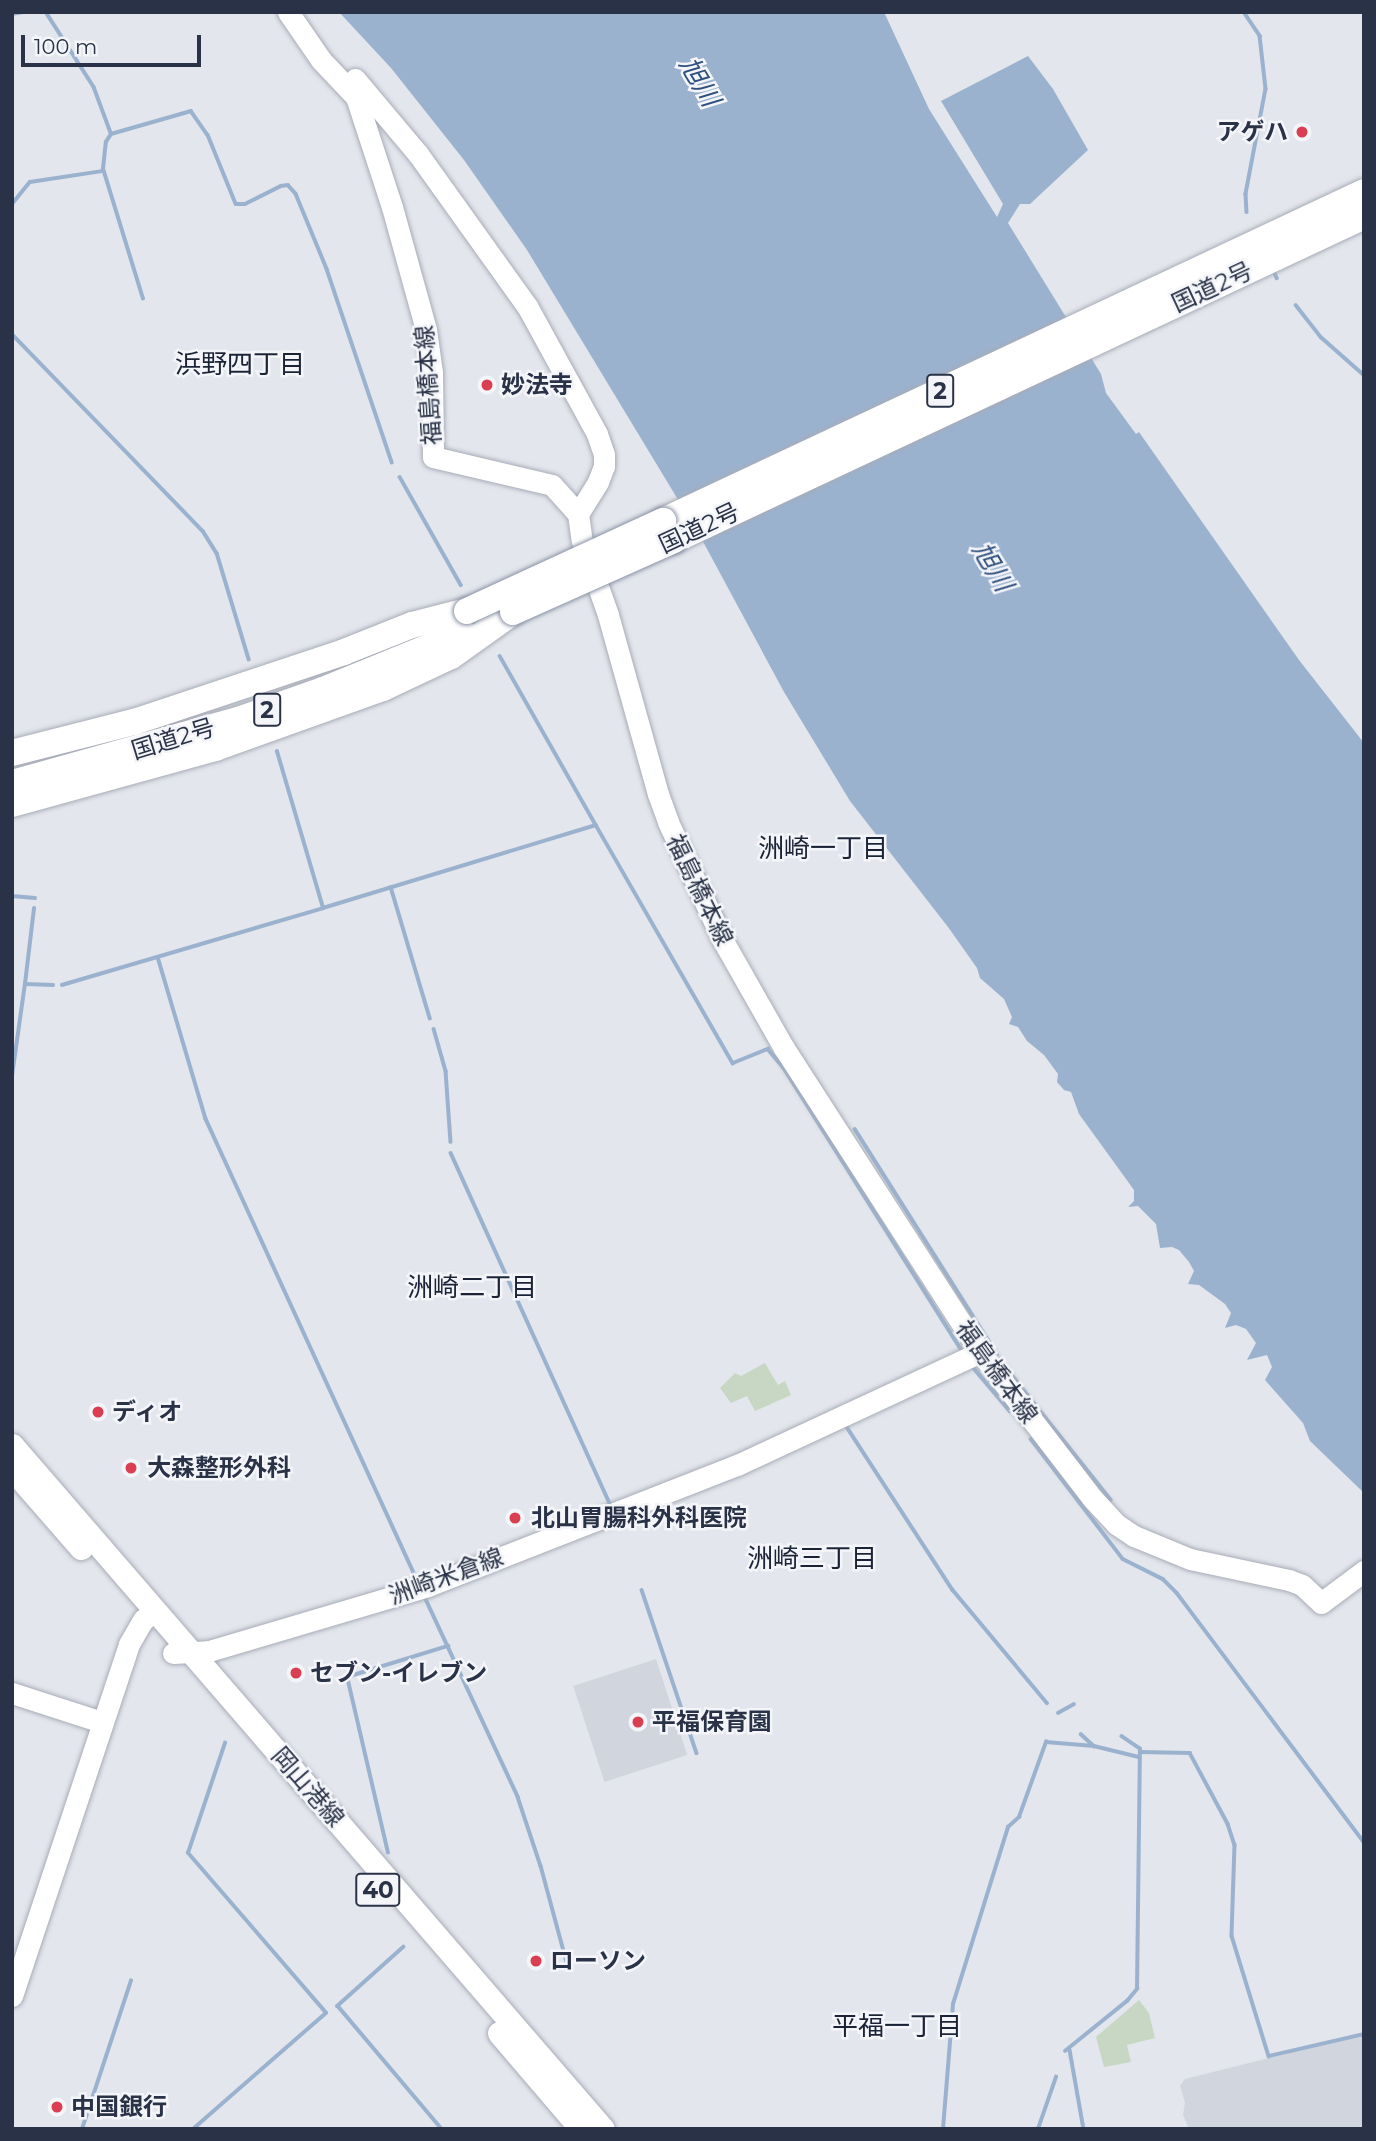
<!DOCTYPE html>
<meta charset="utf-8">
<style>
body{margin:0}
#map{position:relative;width:1376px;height:2141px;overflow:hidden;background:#e3e6ec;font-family:Montserrat,"Noto Sans JP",sans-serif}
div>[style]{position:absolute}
.built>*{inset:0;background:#d0d5de;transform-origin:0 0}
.green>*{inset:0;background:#c7d7c3}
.water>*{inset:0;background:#9bb2cf}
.stream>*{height:3.5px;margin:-1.75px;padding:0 1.75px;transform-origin:1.75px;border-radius:1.75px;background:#9bb2cf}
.roads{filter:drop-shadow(0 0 2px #a7acb7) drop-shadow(0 0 2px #a7acb7)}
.secondary>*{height:21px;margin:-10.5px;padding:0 10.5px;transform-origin:10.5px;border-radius:10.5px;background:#fff}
.primary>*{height:23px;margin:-11.5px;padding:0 11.5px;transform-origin:11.5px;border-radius:11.5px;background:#fff}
.highway>*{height:26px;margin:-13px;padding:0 13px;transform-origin:13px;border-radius:13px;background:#fff}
.bridges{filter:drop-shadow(0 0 2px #8992a4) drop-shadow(0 0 2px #8992a4)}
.highway-bridge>*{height:26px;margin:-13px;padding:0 13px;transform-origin:13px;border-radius:13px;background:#fff}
.dots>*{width:19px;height:19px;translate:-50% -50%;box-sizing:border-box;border:4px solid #f3f5f9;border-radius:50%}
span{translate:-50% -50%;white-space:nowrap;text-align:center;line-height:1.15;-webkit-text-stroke:5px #f3f5f9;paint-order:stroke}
.shield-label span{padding:2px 5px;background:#f3f5f9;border:2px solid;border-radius:5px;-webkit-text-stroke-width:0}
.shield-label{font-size:23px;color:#293246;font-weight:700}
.poi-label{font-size:24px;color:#293246;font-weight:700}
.right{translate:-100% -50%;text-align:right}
.left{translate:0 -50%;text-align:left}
.street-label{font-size:24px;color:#293246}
.water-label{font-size:26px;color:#2f4f7e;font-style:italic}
.neighbourhood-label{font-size:26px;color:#1b2337}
.frame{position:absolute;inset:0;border:14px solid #293246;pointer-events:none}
.scale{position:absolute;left:21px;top:35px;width:180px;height:32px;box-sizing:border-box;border:4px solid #293246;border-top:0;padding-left:9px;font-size:21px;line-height:24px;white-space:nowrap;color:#293246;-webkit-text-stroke:5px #f3f5f9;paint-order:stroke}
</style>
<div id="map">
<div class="built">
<div style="left:656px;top:1659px;width:101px;height:87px;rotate:72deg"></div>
<div style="clip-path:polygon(1361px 2035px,1364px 2036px,1364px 2129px,1189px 2129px,1183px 2115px,1185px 2103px,1180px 2086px,1185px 2079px)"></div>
</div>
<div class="green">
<div style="clip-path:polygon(765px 1363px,778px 1385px,785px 1381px,791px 1395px,755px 1411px,747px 1396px,731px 1403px,720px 1388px,735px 1373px,741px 1376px)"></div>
<div style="clip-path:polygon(1139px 2000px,1149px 2013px,1155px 2038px,1127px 2045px,1131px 2062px,1104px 2067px,1096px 2037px)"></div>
</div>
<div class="water">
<div style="clip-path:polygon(339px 12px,884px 12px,929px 109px,997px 217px,1003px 204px,941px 101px,1028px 56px,1053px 89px,1088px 150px,1030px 204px,1020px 204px,1008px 223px,1101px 374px,1106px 393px,1136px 434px,1139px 432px,1299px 660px,1364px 743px,1364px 1493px,1310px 1441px,1303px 1423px,1265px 1380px,1272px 1367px,1267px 1355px,1247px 1360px,1256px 1343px,1246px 1329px,1236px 1325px,1225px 1328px,1231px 1313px,1225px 1304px,1199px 1285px,1188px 1284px,1194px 1271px,1189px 1262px,1179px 1250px,1172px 1247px,1160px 1248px,1156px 1224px,1138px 1206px,1128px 1207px,1134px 1201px,1134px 1190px,1079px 1114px,1071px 1092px,1064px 1090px,1057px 1082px,1058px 1074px,1044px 1055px,1027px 1041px,1018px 1027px,1009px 1024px,1012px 1017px,1004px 999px,980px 978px,977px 968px,948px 927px,850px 801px,784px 692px,700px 536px,527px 250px,464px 160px,391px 68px)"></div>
</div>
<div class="stream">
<div style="left:46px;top:12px;width:89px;rotate:57.4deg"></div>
<div style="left:94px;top:87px;width:49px;rotate:69.7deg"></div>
<div style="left:1244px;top:12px;width:29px;rotate:56deg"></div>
<div style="left:1260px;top:36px;width:53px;rotate:83.5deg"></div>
<div style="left:1266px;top:89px;width:107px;rotate:100.8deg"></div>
<div style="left:1246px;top:194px;width:18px;rotate:87deg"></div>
<div style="left:12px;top:14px;width:11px;rotate:-10deg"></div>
<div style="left:12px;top:204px;width:28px;rotate:-51deg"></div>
<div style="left:30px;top:182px;width:74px;rotate:-8.6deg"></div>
<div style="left:1273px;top:269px;width:10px;rotate:66deg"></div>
<div style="left:143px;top:299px;width:136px;rotate:-107.1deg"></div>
<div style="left:103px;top:169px;width:27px;rotate:-84deg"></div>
<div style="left:106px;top:142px;width:9px;rotate:-58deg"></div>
<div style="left:111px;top:134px;width:83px;rotate:-16deg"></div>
<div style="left:191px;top:111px;width:29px;rotate:55deg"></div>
<div style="left:208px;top:135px;width:74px;rotate:67.9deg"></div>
<div style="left:236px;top:204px;width:9px"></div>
<div style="left:245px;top:204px;width:40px;rotate:-26.6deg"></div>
<div style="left:281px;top:186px;width:7px;rotate:-8deg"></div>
<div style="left:288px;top:185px;width:12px;rotate:48deg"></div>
<div style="left:296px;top:194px;width:81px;rotate:67.5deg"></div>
<div style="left:327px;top:269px;width:204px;rotate:71.4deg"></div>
<div style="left:1296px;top:305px;width:41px;rotate:52deg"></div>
<div style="left:1321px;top:337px;width:57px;rotate:41.5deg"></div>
<div style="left:12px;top:334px;width:274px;rotate:45.9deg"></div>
<div style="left:203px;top:531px;width:26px;rotate:58deg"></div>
<div style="left:217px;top:553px;width:111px;rotate:73.2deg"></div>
<div style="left:400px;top:477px;width:124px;rotate:60.5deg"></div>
<div style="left:500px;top:656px;width:194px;rotate:60.4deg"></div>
<div style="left:391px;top:887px;width:137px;rotate:73.4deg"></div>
<div style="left:12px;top:896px;width:23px;rotate:5deg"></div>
<div style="left:323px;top:908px;width:285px;rotate:-16.9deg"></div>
<div style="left:596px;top:825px;width:275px;rotate:60.1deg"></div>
<div style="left:733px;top:1063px;width:38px;rotate:-22deg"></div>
<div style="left:768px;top:1049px;width:25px;rotate:50deg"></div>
<div style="left:784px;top:1068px;width:334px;rotate:57.8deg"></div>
<div style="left:158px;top:957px;width:169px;rotate:73.5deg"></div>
<div style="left:206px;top:1119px;width:502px;rotate:65.38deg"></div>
<div style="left:25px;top:984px;width:76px;rotate:-83.2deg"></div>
<div style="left:62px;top:985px;width:272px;rotate:-16.4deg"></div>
<div style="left:323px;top:908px;width:163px;rotate:-106.4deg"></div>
<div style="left:434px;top:1029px;width:44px;rotate:74.1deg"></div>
<div style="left:446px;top:1071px;width:71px;rotate:86deg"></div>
<div style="left:12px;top:1076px;width:93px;rotate:-82deg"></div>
<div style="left:25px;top:984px;width:28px;rotate:2deg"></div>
<div style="left:855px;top:1129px;width:266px;rotate:57.7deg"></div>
<div style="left:451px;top:1153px;width:387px;rotate:65.6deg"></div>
<div style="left:1004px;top:1365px;width:172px;rotate:51.6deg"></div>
<div style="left:972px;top:1366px;width:59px;rotate:49.8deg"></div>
<div style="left:845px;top:1424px;width:198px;rotate:57deg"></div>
<div style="left:953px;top:1590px;width:147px;rotate:50.2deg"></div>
<div style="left:1031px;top:1439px;width:151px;rotate:52.5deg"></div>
<div style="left:1123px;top:1559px;width:45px;rotate:26.6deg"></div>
<div style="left:1163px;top:1579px;width:20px;rotate:45deg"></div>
<div style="left:1177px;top:1593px;width:311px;rotate:53.1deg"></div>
<div style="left:642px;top:1590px;width:172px;rotate:71.4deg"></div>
<div style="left:424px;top:1595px;width:223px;rotate:65deg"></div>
<div style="left:518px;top:1797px;width:73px;rotate:71.6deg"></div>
<div style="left:541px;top:1866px;width:104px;rotate:74.9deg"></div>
<div style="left:1058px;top:1713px;width:18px;rotate:-29deg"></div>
<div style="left:1081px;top:1734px;width:18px;rotate:43deg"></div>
<div style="left:1094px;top:1746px;width:46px;rotate:13.7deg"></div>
<div style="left:1140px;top:1752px;width:50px;rotate:1.1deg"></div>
<div style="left:1190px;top:1753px;width:81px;rotate:61.8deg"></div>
<div style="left:1228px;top:1824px;width:22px;rotate:72deg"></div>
<div style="left:1235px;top:1845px;width:91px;rotate:91.9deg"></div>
<div style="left:1232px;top:1936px;width:126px;rotate:72.9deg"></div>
<div style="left:1269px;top:2056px;width:98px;rotate:-13deg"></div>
<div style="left:388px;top:1853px;width:181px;rotate:-103.1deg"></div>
<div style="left:347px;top:1677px;width:106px;rotate:-17.1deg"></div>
<div style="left:404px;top:1947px;width:89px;rotate:138.2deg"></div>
<div style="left:338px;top:2006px;width:161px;rotate:49.8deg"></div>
<div style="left:1070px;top:2050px;width:80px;rotate:80deg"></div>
<div style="left:1065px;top:2051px;width:80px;rotate:-38.9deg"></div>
<div style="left:1127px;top:2001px;width:16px;rotate:-50deg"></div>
<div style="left:1137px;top:1989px;width:240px;rotate:-89.3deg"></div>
<div style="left:1140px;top:1749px;width:22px;rotate:-146deg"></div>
<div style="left:82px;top:2129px;width:156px;rotate:-71.7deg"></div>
<div style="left:193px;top:2129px;width:176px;rotate:-41.1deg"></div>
<div style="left:326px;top:2013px;width:211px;rotate:-130.8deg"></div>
<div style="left:188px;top:1853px;width:116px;rotate:-71.4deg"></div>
<div style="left:943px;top:2129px;width:125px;rotate:-85.4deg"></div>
<div style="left:953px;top:2004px;width:185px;rotate:-72.7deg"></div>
<div style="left:1008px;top:1827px;width:15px;rotate:-42deg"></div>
<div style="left:1019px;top:1817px;width:80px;rotate:-70.2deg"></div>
<div style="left:1046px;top:1742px;width:48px;rotate:4.8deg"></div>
<div style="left:1038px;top:2129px;width:55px;rotate:-70.9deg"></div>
</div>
<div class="roads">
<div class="secondary">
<div style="left:288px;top:12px;width:58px;rotate:55.5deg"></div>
<div style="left:321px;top:60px;width:51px;rotate:46.6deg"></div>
<div style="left:356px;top:97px;width:116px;rotate:71.9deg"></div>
<div style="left:392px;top:207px;width:128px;rotate:74.5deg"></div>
<div style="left:426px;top:330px;width:42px;rotate:81.9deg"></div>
<div style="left:432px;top:372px;width:85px;rotate:89.3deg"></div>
<div style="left:433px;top:457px;width:122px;rotate:13.2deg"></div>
<div style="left:552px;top:485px;width:39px;rotate:48deg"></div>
<div style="left:578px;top:514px;width:27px;rotate:82deg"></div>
<div style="left:582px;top:541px;width:78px;rotate:70.6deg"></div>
<div style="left:608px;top:615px;width:186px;rotate:74.4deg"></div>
<div style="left:658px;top:794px;width:30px;rotate:70deg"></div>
<div style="left:668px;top:822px;width:129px;rotate:65.2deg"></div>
<div style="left:722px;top:939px;width:125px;rotate:60.4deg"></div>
<div style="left:784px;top:1048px;width:362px;rotate:57.2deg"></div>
<div style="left:980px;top:1352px;width:184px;rotate:52.5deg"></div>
<div style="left:1092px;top:1498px;width:35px;rotate:47deg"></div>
<div style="left:1116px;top:1524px;width:22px;rotate:34deg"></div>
<div style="left:1134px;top:1536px;width:61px;rotate:22.3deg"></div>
<div style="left:1190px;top:1559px;width:101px;rotate:12deg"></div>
<div style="left:1289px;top:1580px;width:14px;rotate:21deg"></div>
<div style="left:1302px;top:1585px;width:26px;rotate:43deg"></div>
<div style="left:1321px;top:1603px;width:54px;rotate:-36.7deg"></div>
<div style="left:355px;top:79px;width:98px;rotate:50deg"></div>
<div style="left:418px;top:154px;width:187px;rotate:54.4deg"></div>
<div style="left:527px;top:306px;width:146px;rotate:61.3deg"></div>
<div style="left:597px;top:434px;width:21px;rotate:71deg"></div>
<div style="left:604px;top:454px;width:12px;rotate:90deg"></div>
<div style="left:604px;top:466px;width:17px;rotate:111deg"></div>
<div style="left:598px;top:482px;width:38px;rotate:122deg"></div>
<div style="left:173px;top:1653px;width:36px;rotate:-3deg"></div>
<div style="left:209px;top:1651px;width:228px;rotate:-16.5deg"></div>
<div style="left:428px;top:1586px;width:332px;rotate:-21.4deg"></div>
<div style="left:737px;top:1465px;width:268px;rotate:-24.9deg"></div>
<div style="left:12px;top:1693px;width:95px;rotate:17.9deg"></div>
<div style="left:12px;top:1996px;width:371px;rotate:-71.6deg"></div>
<div style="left:129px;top:1644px;width:28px;rotate:-60deg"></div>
<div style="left:143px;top:1620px;width:15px;rotate:-37deg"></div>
</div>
<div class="primary">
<div style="left:12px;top:1445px;width:904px;rotate:49.17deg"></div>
<div style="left:12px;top:1469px;width:105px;rotate:48.9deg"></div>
<div style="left:499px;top:2033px;width:126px;rotate:49.5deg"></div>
</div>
<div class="highway">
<div style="left:663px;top:521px;width:774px;rotate:-25.14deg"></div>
<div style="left:674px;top:540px;width:762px;rotate:-25.15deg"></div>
<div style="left:12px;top:753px;width:126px;rotate:-14.3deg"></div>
<div style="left:134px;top:722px;width:221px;rotate:-18.4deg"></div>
<div style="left:344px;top:652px;width:73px;rotate:-21.7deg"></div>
<div style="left:412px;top:625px;width:57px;rotate:-14.3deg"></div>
<div style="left:12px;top:783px;width:238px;rotate:-15.6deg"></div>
<div style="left:241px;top:719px;width:87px;rotate:-19.5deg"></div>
<div style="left:323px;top:690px;width:151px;rotate:-22.2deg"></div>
<div style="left:12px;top:804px;width:211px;rotate:-15.4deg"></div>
<div style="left:215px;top:748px;width:178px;rotate:-19.7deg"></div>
<div style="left:383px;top:688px;width:75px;rotate:-25.2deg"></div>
<div style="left:451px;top:656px;width:76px;rotate:-35.4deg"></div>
</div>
</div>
<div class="bridges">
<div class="highway-bridge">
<div style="left:467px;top:611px;width:216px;rotate:-24.7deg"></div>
<div style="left:513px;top:612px;width:176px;rotate:-24.1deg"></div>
</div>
</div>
<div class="dots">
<div style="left:1302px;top:132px;background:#da3f51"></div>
<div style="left:487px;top:385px;background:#da3f51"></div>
<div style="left:98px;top:1412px;background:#da3f51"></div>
<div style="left:131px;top:1468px;background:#da3f51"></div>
<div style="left:515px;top:1518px;background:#da3f51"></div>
<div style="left:296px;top:1673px;background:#da3f51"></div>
<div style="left:638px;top:1722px;background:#da3f51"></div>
<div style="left:536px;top:1961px;background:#da3f51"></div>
<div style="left:57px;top:2107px;background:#da3f51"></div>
</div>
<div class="shield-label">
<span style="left:940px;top:391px">2</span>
<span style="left:267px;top:710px">2</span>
<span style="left:378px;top:1890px">40</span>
</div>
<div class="poi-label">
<span class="right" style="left:1288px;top:132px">アゲハ</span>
<span class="left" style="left:501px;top:385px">妙法寺</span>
<span class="left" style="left:112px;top:1412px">ディオ</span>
<span class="left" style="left:147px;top:1468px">大森整形外科</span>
<span class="left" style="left:531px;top:1518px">北山胃腸科外科医院</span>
<span class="left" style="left:310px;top:1673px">セブン-イレブン</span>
<span class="left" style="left:652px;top:1722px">平福保育園</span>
<span class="left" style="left:550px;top:1961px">ローソン</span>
<span class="left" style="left:71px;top:2107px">中国銀行</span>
</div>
<div class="street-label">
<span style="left:1212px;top:287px;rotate:-25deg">国道2号</span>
<span style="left:428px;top:385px;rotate:-94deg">福島橋本線</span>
<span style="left:699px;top:528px;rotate:-25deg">国道2号</span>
<span style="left:173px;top:739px;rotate:-17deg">国道2号</span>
<span style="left:700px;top:890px;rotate:64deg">福島橋本線</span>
<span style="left:997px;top:1372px;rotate:54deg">福島橋本線</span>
<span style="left:446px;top:1576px;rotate:-20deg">洲崎米倉線</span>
<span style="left:308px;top:1787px;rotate:49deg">岡山港線</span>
</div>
<div class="water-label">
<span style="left:699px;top:82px;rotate:59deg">旭川</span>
<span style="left:992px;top:567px;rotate:59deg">旭川</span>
</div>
<div class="neighbourhood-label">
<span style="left:240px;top:365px">浜野四丁目</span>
<span style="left:823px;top:849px">洲崎一丁目</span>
<span style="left:472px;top:1288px">洲崎二丁目</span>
<span style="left:812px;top:1559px">洲崎三丁目</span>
<span style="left:897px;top:2027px">平福一丁目</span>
</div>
<div class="frame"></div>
<div class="scale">100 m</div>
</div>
